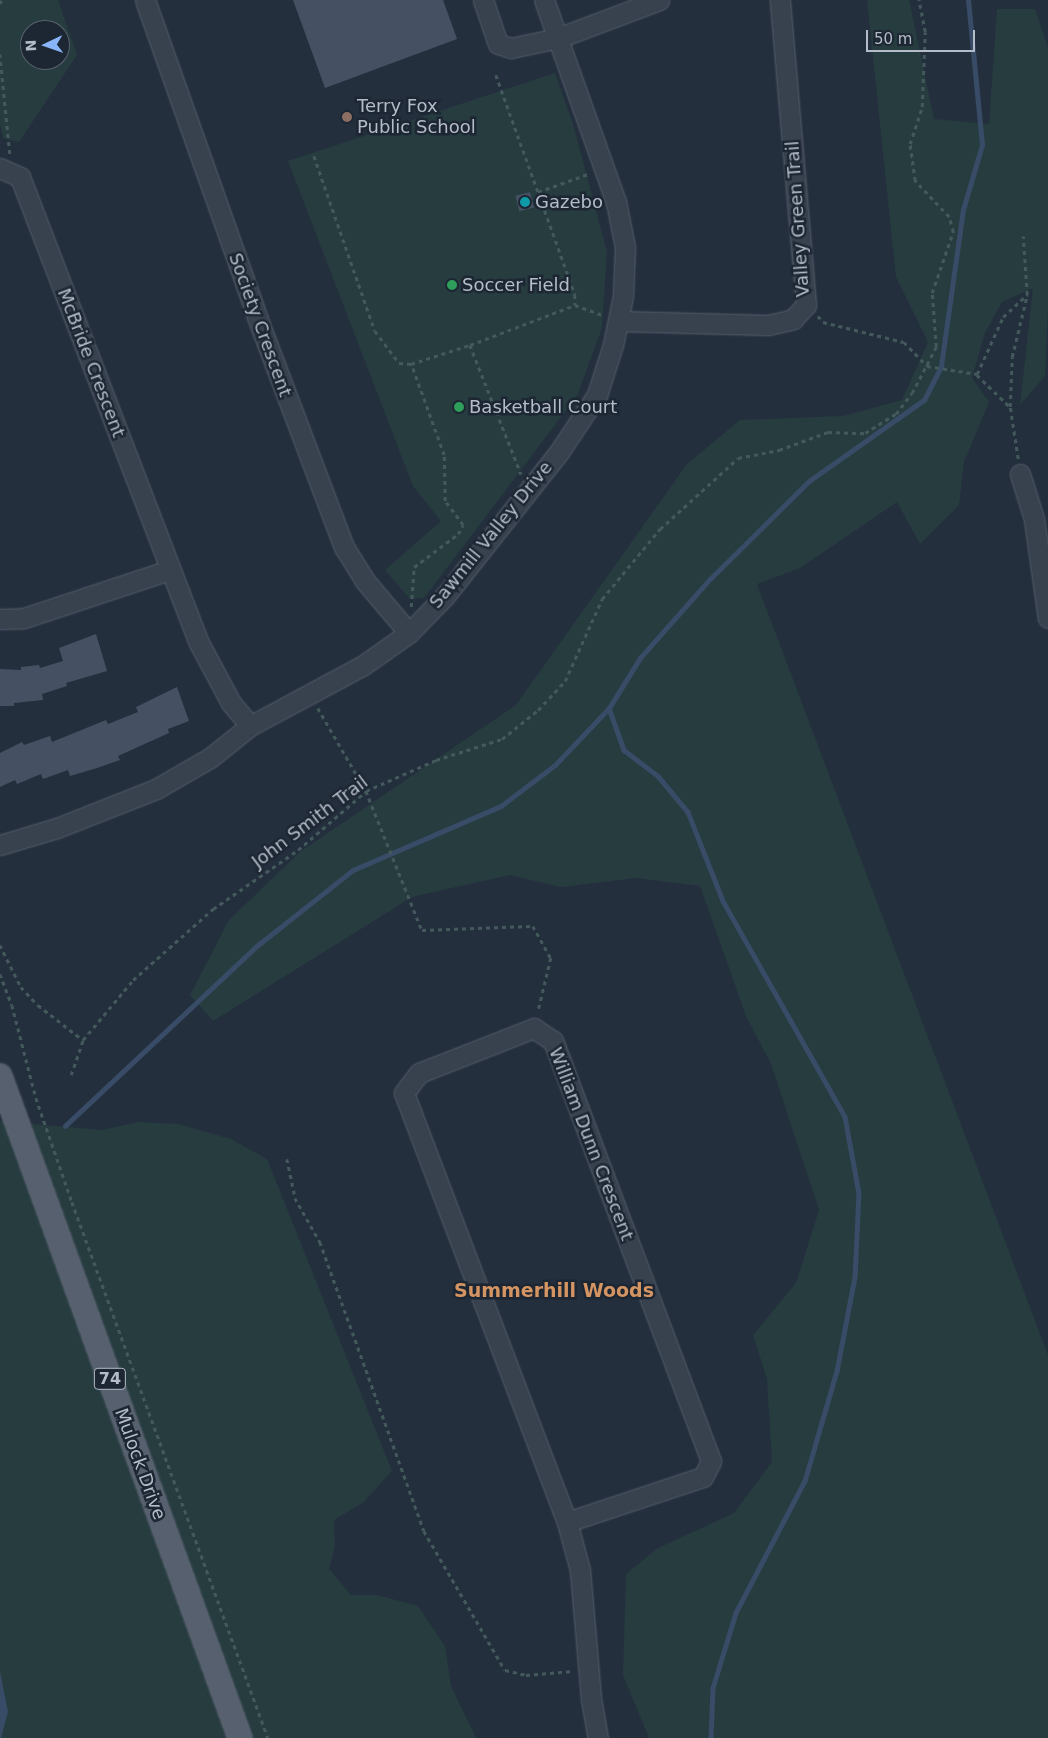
<!DOCTYPE html>
<style>
body{margin:0}
#map{position:relative;width:1048px;height:1738px;overflow:hidden;background:#242f3e;font-family:"DejaVu Sans",sans-serif}
div>[style]{position:absolute}
.green>*{inset:0;background:#263c3f}
.water>*{inset:0;background:#394c67}
.stream>*{height:4.5px;margin:-2.25px;padding:0 2.25px;transform-origin:2.25px;border-radius:2.25px;background:#394c67}
.building>*{inset:0;background:#455162;transform-origin:0 0}
.path>*{height:2.5px;margin-top:-1.25px;transform-origin:0;background:repeating-linear-gradient(90deg,#44595c 0 4px,transparent 0 8px)}
.roads{filter:drop-shadow(0 0 1px #565f6c) drop-shadow(0 0 1px #565f6c)}
.minor>*{height:19px;margin:-9.5px;padding:0 9.5px;transform-origin:9.5px;border-radius:9.5px;background:#38414e}
.major>*{height:24px;margin:-12px;padding:0 12px;transform-origin:12px;border-radius:12px;background:#56606e}
.dots>*{width:14px;height:14px;translate:-50% -50%;box-sizing:border-box;border:2px solid #1d2633;border-radius:50%}
span{translate:-50% -50%;white-space:nowrap;text-align:center;line-height:1.15;-webkit-text-stroke:5px #1d2633;paint-order:stroke}
.shield-label span{padding:1px 4px;background:#1d2633;border:1px solid;border-radius:4px;-webkit-text-stroke-width:0}
.shield-label{font-size:16px;color:#b4bcc9;font-weight:700}
.poi-label{font-size:18px;color:#b4bcc9}
.left{translate:0 -50%;text-align:left}
.street-label{font-size:18px;color:#b4bcc9}
.neighbourhood-label{font-size:19px;color:#d59563;font-weight:700}
.north{position:absolute;left:20px;top:20px;width:50px;height:50px;box-sizing:border-box;background:#1d2633;border:1px solid #59626f;border-radius:50%;rotate:267deg;font-size:14px;font-weight:700;line-height:20px;text-align:center;color:#b4bcc9}
.north::after{content:'';display:block;margin:auto;width:18px;height:22px;background:#8ab4f8;clip-path:polygon(50% 0,100% 100%,50% 72%,0 100%)}
.scale{position:absolute;left:866px;top:30px;width:109px;height:22px;box-sizing:border-box;border:2px solid #b4bcc9;border-top:0;padding-left:6px;font-size:15px;line-height:18px;white-space:nowrap;color:#b4bcc9;-webkit-text-stroke:4px #1d2633;paint-order:stroke}
</style>
<div id="map">
<div class="green">
<div style="clip-path:polygon(evenodd,0 0,58px 0,77px 55px,19px 142px,3px 138px,0 123px,0 0,30px 30px,60px 30px,60px 60px,30px 60px,30px 30px)"></div>
<div style="clip-path:polygon(867px 0,909px 0,934px 119px,989px 124px,997px 9px,1035px 9px,1048px 47px,1048px 310px,1045px 376px,1020px 405px,1033px 288px,1002px 302px,985px 333px,972px 378px,989px 402px,964px 462px,959px 505px,920px 544px,897px 502px,800px 568px,757px 584px,1048px 1355px,1048px 1738px,649px 1738px,623px 1675px,626px 1574px,658px 1548px,734px 1513px,772px 1462px,767px 1379px,753px 1335px,796px 1283px,819px 1210px,771px 1064px,746px 1016px,700px 886px,636px 878px,561px 887px,510px 875px,412px 897px,213px 1021px,190px 995px,229px 920px,300px 852px,516px 705px,687px 464px,740px 420px,843px 416px,902px 400px,928px 342px,896px 277px)"></div>
<div style="clip-path:polygon(555px 73px,573px 124px,607px 252px,602px 328px,577px 396px,424px 598px,410px 599px,385px 570px,441px 521px,413px 486px,288px 161px)"></div>
<div style="clip-path:polygon(0 1121px,102px 1130px,139px 1122px,178px 1124px,231px 1139px,267px 1159px,392px 1471px,364px 1502px,334px 1520px,335px 1547px,329px 1569px,351px 1595px,377px 1595px,418px 1606px,445px 1646px,451px 1686px,476px 1738px,0 1738px)"></div>
</div>
<div class="water">
<div style="clip-path:polygon(0 1671px,8px 1712px,1px 1738px,0 1738px)"></div>
</div>
<div class="stream">
<div style="left:609px;top:708px;width:45px;rotate:70.3deg"></div>
<div style="left:624px;top:750px;width:43px;rotate:37.4deg"></div>
<div style="left:658px;top:776px;width:47px;rotate:50.2deg"></div>
<div style="left:688px;top:812px;width:96px;rotate:68.5deg"></div>
<div style="left:723px;top:901px;width:248px;rotate:60.5deg"></div>
<div style="left:845px;top:1117px;width:77px;rotate:79.6deg"></div>
<div style="left:859px;top:1193px;width:84px;rotate:92.7deg"></div>
<div style="left:855px;top:1277px;width:96px;rotate:100.8deg"></div>
<div style="left:837px;top:1371px;width:115px;rotate:106.2deg"></div>
<div style="left:805px;top:1481px;width:149px;rotate:117.6deg"></div>
<div style="left:736px;top:1613px;width:78px;rotate:107deg"></div>
<div style="left:713px;top:1688px;width:50px;rotate:92.3deg"></div>
<div style="left:65px;top:1126px;width:265px;rotate:-43.2deg"></div>
<div style="left:258px;top:945px;width:121px;rotate:-38.3deg"></div>
<div style="left:353px;top:870px;width:161px;rotate:-23.4deg"></div>
<div style="left:501px;top:806px;width:68px;rotate:-37.2deg"></div>
<div style="left:555px;top:765px;width:79px;rotate:-46.5deg"></div>
<div style="left:609px;top:708px;width:59px;rotate:-58.2deg"></div>
<div style="left:640px;top:658px;width:106px;rotate:-48.5deg"></div>
<div style="left:710px;top:579px;width:139px;rotate:-44.7deg"></div>
<div style="left:809px;top:481px;width:141px;rotate:-35.2deg"></div>
<div style="left:924px;top:400px;width:38px;rotate:-63deg"></div>
<div style="left:941px;top:366px;width:158px;rotate:-82deg"></div>
<div style="left:963px;top:210px;width:68px;rotate:-73.7deg"></div>
<div style="left:982px;top:145px;width:146px;rotate:-95.5deg"></div>
</div>
<div class="building">
<div style="clip-path:polygon(293px 0,443px 0,457px 39px,325px 88px)"></div>
<div style="left:530px;top:192px;width:16px;height:15px;rotate:76deg"></div>
<div style="clip-path:polygon(96px 634px,107px 671px,66px 683px,67px 686px,42px 694px,43px 700px,14px 703px,14px 706px,0 706px,0 669px,21px 670px,21px 667px,39px 665px,40px 668px,63px 661px,59px 648px)"></div>
<div style="clip-path:polygon(177px 687px,189px 721px,168px 729px,169px 733px,118px 756px,120px 760px,97px 768px,70px 776px,68px 770px,43px 779px,41px 774px,17px 784px,15px 780px,0 787px,0 753px,22px 742px,24px 745px,50px 736px,52px 742px,106px 720px,108px 724px,138px 712px,136px 707px)"></div>
</div>
<div class="path">
<div style="left:0;top:4px;width:4px;rotate:-76deg"></div>
<div style="left:0;top:54px;width:101px;rotate:84.3deg"></div>
<div style="left:496px;top:75px;width:234px;rotate:70.2deg"></div>
<div style="left:575px;top:295px;width:10px;rotate:90deg"></div>
<div style="left:314px;top:156px;width:185px;rotate:70.8deg"></div>
<div style="left:375px;top:331px;width:40px;rotate:53deg"></div>
<div style="left:399px;top:363px;width:12px;rotate:5deg"></div>
<div style="left:411px;top:364px;width:62px;rotate:-17.9deg"></div>
<div style="left:470px;top:345px;width:112px;rotate:-20.9deg"></div>
<div style="left:575px;top:305px;width:29px;rotate:20deg"></div>
<div style="left:538px;top:192px;width:53px;rotate:-19.8deg"></div>
<div style="left:818px;top:316px;width:8px;rotate:50deg"></div>
<div style="left:823px;top:322px;width:83px;rotate:13.9deg"></div>
<div style="left:904px;top:342px;width:33px;rotate:46deg"></div>
<div style="left:470px;top:345px;width:139px;rotate:68.4deg"></div>
<div style="left:927px;top:366px;width:51px;rotate:9.1deg"></div>
<div style="left:977px;top:374px;width:63px;rotate:-65.5deg"></div>
<div style="left:1003px;top:317px;width:33px;rotate:-43deg"></div>
<div style="left:977px;top:375px;width:46px;rotate:44.1deg"></div>
<div style="left:1018px;top:459px;width:53px;rotate:-98.7deg"></div>
<div style="left:1010px;top:407px;width:50px;rotate:-87.7deg"></div>
<div style="left:1012px;top:357px;width:64px;rotate:-76.4deg"></div>
<div style="left:1027px;top:295px;width:59px;rotate:-93.9deg"></div>
<div style="left:411px;top:607px;width:40px;rotate:-85.7deg"></div>
<div style="left:414px;top:567px;width:55px;rotate:-36.9deg"></div>
<div style="left:458px;top:534px;width:10px;rotate:-61deg"></div>
<div style="left:463px;top:525px;width:30px;rotate:-127deg"></div>
<div style="left:445px;top:501px;width:46px;rotate:-91.2deg"></div>
<div style="left:444px;top:455px;width:97px;rotate:-109.9deg"></div>
<div style="left:318px;top:708px;width:96px;rotate:60deg"></div>
<div style="left:366px;top:791px;width:150px;rotate:68.1deg"></div>
<div style="left:422px;top:930px;width:111px;rotate:-2.1deg"></div>
<div style="left:533px;top:926px;width:37px;rotate:61deg"></div>
<div style="left:551px;top:958px;width:56px;rotate:103.5deg"></div>
<div style="left:0;top:945px;width:47px;rotate:63.4deg"></div>
<div style="left:21px;top:987px;width:25px;rotate:47deg"></div>
<div style="left:38px;top:1005px;width:57px;rotate:37.9deg"></div>
<div style="left:0;top:974px;width:33px;rotate:69deg"></div>
<div style="left:12px;top:1005px;width:96px;rotate:75.5deg"></div>
<div style="left:36px;top:1098px;width:110px;rotate:70.9deg"></div>
<div style="left:72px;top:1202px;width:571px;rotate:69.91deg"></div>
<div style="left:71px;top:1075px;width:37px;rotate:-71deg"></div>
<div style="left:83px;top:1040px;width:78px;rotate:-50.2deg"></div>
<div style="left:133px;top:980px;width:107px;rotate:-41.6deg"></div>
<div style="left:213px;top:909px;width:103px;rotate:-34.8deg"></div>
<div style="left:298px;top:850px;width:90px;rotate:-40.9deg"></div>
<div style="left:366px;top:791px;width:77px;rotate:-23.9deg"></div>
<div style="left:436px;top:760px;width:69px;rotate:-17.7deg"></div>
<div style="left:502px;top:739px;width:46px;rotate:-38.9deg"></div>
<div style="left:538px;top:710px;width:40px;rotate:-47deg"></div>
<div style="left:565px;top:681px;width:90px;rotate:-65.7deg"></div>
<div style="left:602px;top:599px;width:91px;rotate:-50.4deg"></div>
<div style="left:660px;top:529px;width:105px;rotate:-42.3deg"></div>
<div style="left:738px;top:458px;width:42px;rotate:-11deg"></div>
<div style="left:779px;top:450px;width:52px;rotate:-20.2deg"></div>
<div style="left:828px;top:432px;width:37px;rotate:2deg"></div>
<div style="left:865px;top:433px;width:36px;rotate:-32deg"></div>
<div style="left:896px;top:414px;width:26px;rotate:-53deg"></div>
<div style="left:912px;top:393px;width:52px;rotate:-62.4deg"></div>
<div style="left:936px;top:347px;width:54px;rotate:-94.2deg"></div>
<div style="left:932px;top:293px;width:65px;rotate:-71deg"></div>
<div style="left:953px;top:232px;width:16px;rotate:-105deg"></div>
<div style="left:949px;top:217px;width:50px;rotate:-133.4deg"></div>
<div style="left:915px;top:181px;width:37px;rotate:-98deg"></div>
<div style="left:910px;top:144px;width:39px;rotate:-72deg"></div>
<div style="left:922px;top:107px;width:75px;rotate:-87.7deg"></div>
<div style="left:925px;top:32px;width:33px;rotate:-101deg"></div>
<div style="left:287px;top:1159px;width:40px;rotate:78deg"></div>
<div style="left:295px;top:1198px;width:51px;rotate:60.4deg"></div>
<div style="left:320px;top:1242px;width:307px;rotate:70.2deg"></div>
<div style="left:424px;top:1531px;width:161px;rotate:59.8deg"></div>
<div style="left:505px;top:1670px;width:22px;rotate:13deg"></div>
<div style="left:526px;top:1675px;width:47px;rotate:-4.9deg"></div>
</div>
<div class="roads">
<div class="minor">
<div style="left:145px;top:0;width:336px;rotate:70.5deg"></div>
<div style="left:257px;top:317px;width:246px;rotate:69.3deg"></div>
<div style="left:344px;top:547px;width:40px;rotate:58deg"></div>
<div style="left:365px;top:581px;width:68px;rotate:49.8deg"></div>
<div style="left:483px;top:0;width:46px;rotate:71.2deg"></div>
<div style="left:498px;top:44px;width:14px;rotate:17deg"></div>
<div style="left:511px;top:48px;width:48px;rotate:-12deg"></div>
<div style="left:558px;top:38px;width:108px;rotate:-20.6deg"></div>
<div style="left:0;top:168px;width:22px;rotate:24deg"></div>
<div style="left:20px;top:177px;width:499px;rotate:69deg"></div>
<div style="left:199px;top:643px;width:68px;rotate:61.9deg"></div>
<div style="left:231px;top:703px;width:30px;rotate:50deg"></div>
<div style="left:618px;top:321px;width:150px;rotate:1.5deg"></div>
<div style="left:768px;top:325px;width:26px;rotate:-13deg"></div>
<div style="left:793px;top:319px;width:19px;rotate:-47deg"></div>
<div style="left:806px;top:305px;width:306px;rotate:-94.9deg"></div>
<div style="left:1020px;top:474px;width:47px;rotate:72.7deg"></div>
<div style="left:1034px;top:519px;width:100px;rotate:82deg"></div>
<div style="left:0;top:619px;width:24px;rotate:-2deg"></div>
<div style="left:24px;top:618px;width:153px;rotate:-18.3deg"></div>
<div style="left:0;top:845px;width:59px;rotate:-16.6deg"></div>
<div style="left:57px;top:828px;width:106px;rotate:-21.5deg"></div>
<div style="left:156px;top:789px;width:62px;rotate:-29.9deg"></div>
<div style="left:210px;top:758px;width:51px;rotate:-38.7deg"></div>
<div style="left:250px;top:726px;width:127px;rotate:-28.2deg"></div>
<div style="left:362px;top:666px;width:57px;rotate:-35.1deg"></div>
<div style="left:409px;top:633px;width:52px;rotate:-45.8deg"></div>
<div style="left:445px;top:596px;width:184px;rotate:-51.6deg"></div>
<div style="left:559px;top:452px;width:69px;rotate:-56.3deg"></div>
<div style="left:597px;top:395px;width:52px;rotate:-72.3deg"></div>
<div style="left:613px;top:345px;width:50px;rotate:-78.5deg"></div>
<div style="left:623px;top:296px;width:49px;rotate:-87.7deg"></div>
<div style="left:625px;top:247px;width:46px;rotate:-101.3deg"></div>
<div style="left:616px;top:202px;width:214px;rotate:-109.6deg"></div>
<div style="left:567px;top:1522px;width:143px;rotate:-18.3deg"></div>
<div style="left:703px;top:1477px;width:18px;rotate:-63deg"></div>
<div style="left:711px;top:1461px;width:449px;rotate:-110.6deg"></div>
<div style="left:553px;top:1041px;width:23px;rotate:-146deg"></div>
<div style="left:534px;top:1028px;width:123px;rotate:158.6deg"></div>
<div style="left:419px;top:1073px;width:25px;rotate:127deg"></div>
<div style="left:404px;top:1093px;width:459px;rotate:69.2deg"></div>
<div style="left:567px;top:1522px;width:50px;rotate:74.8deg"></div>
<div style="left:580px;top:1570px;width:129px;rotate:85.1deg"></div>
<div style="left:591px;top:1699px;width:40px;rotate:80deg"></div>
</div>
<div class="major">
<div style="left:0;top:1076px;width:704px;rotate:70.07deg"></div>
</div>
</div>
<div class="dots">
<div style="left:347px;top:117px;background:#8d6e63"></div>
<div style="left:525px;top:202px;background:#0f9aa8"></div>
<div style="left:452px;top:285px;background:#2e9e5b"></div>
<div style="left:459px;top:407px;background:#2e9e5b"></div>
</div>
<div class="shield-label">
<span style="left:110px;top:1379px">74</span>
</div>
<div class="poi-label">
<span class="left" style="left:357px;top:117px">Terry Fox<br>Public School</span>
<span class="left" style="left:535px;top:202px">Gazebo</span>
<span class="left" style="left:462px;top:285px">Soccer Field</span>
<span class="left" style="left:469px;top:407px">Basketball Court</span>
</div>
<div class="street-label">
<span style="left:798px;top:219px;rotate:-94deg">Valley Green Trail</span>
<span style="left:260px;top:325px;rotate:70deg">Society Crescent</span>
<span style="left:91px;top:363px;rotate:69deg">McBride Crescent</span>
<span style="left:491px;top:535px;rotate:-51deg">Sawmill Valley Drive</span>
<span style="left:310px;top:822px;rotate:-37deg">John Smith Trail</span>
<span style="left:591px;top:1144px;rotate:69deg">William Dunn Crescent</span>
<span style="left:140px;top:1464px;rotate:70deg">Mulock Drive</span>
</div>
<div class="neighbourhood-label">
<span style="left:554px;top:1291px">Summerhill Woods</span>
</div>
<div class="north">N</div>
<div class="scale">50 m</div>
</div>
